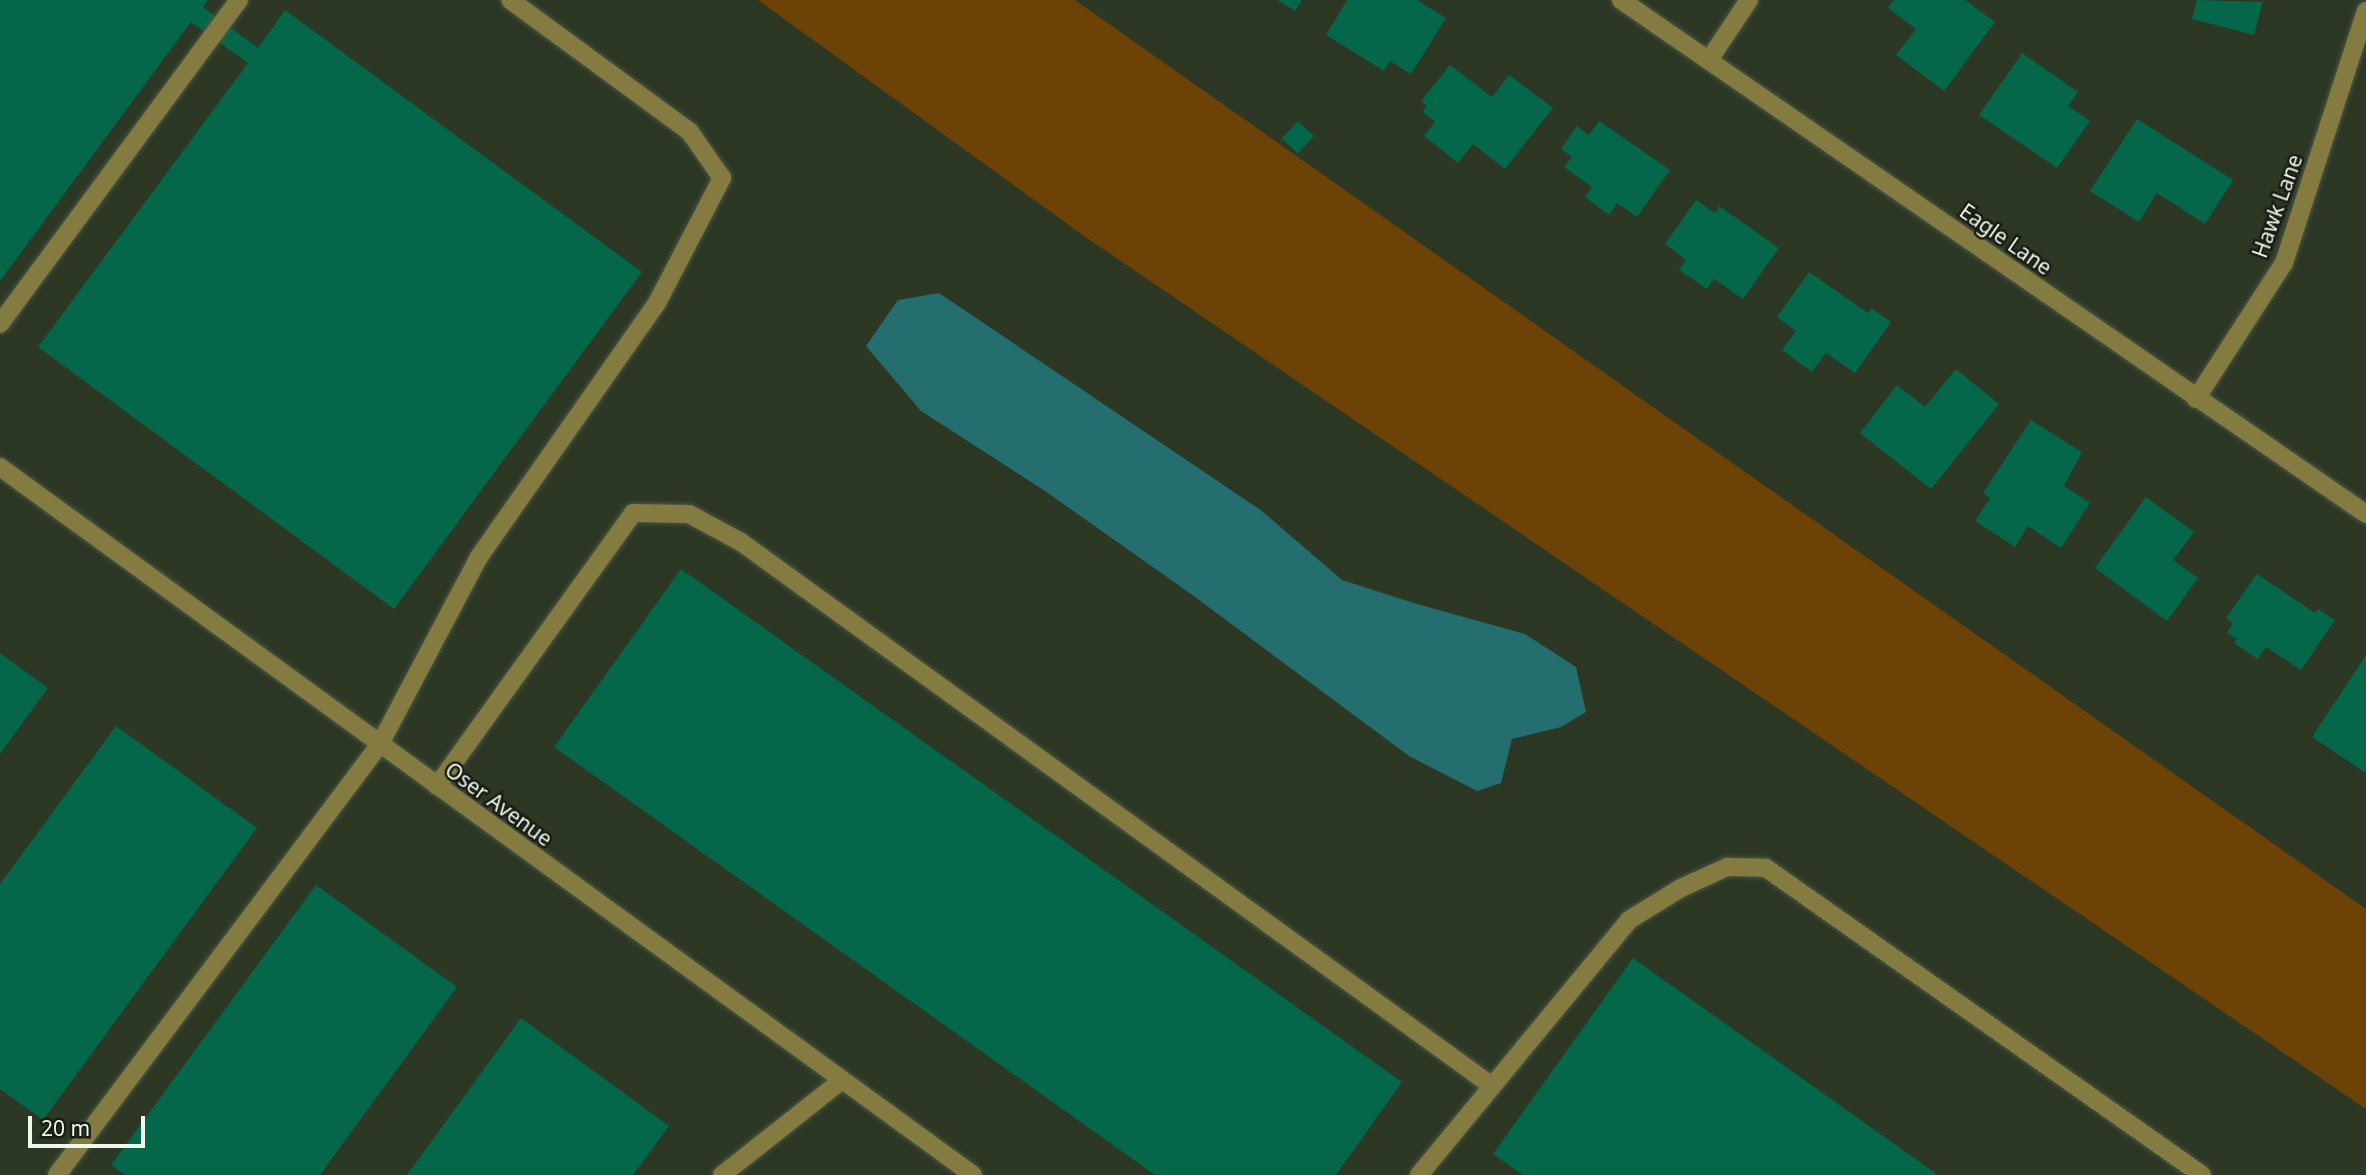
<!DOCTYPE html>
<style>
body{margin:0}
#map{position:relative;width:2366px;height:1175px;overflow:hidden;background:#2c3724;font-family:"Noto Sans",sans-serif}
div>[style]{position:absolute}
.green>*{inset:0;background:#6d4207}
.water>*{inset:0;background:#256e70}
.building>*{inset:0;background:#056749;transform-origin:0 0}
.roads{filter:drop-shadow(0 0 2px #4b5644) drop-shadow(0 0 2px #4b5644)}
.minor>*{height:18px;margin:-9px;padding:0 9px;transform-origin:9px;border-radius:9px;background:#847b40}
span{translate:-50% -50%;white-space:nowrap;text-align:center;line-height:1.15;-webkit-text-stroke:5px #181d14;paint-order:stroke}
.street-label{font-size:21px;color:#f0f7eb}
.scale{position:absolute;left:28px;top:1116px;width:117px;height:32px;box-sizing:border-box;border:4px solid #f0f7eb;border-top:0;padding-left:9px;font-size:21px;line-height:24px;white-space:nowrap;color:#f0f7eb;-webkit-text-stroke:5px #181d14;paint-order:stroke}
</style>
<div id="map">
<div class="green">
<div style="clip-path:polygon(758px 0,1075px 0,2366px 909px,2366px 1109px,1084px 236px)"></div>
</div>
<div class="water">
<div style="clip-path:polygon(939px 293px,1262px 511px,1342px 580px,1417px 604px,1525px 634px,1576px 667px,1586px 712px,1561px 727px,1512px 739px,1501px 783px,1477px 791px,1409px 756px,1191px 594px,1045px 491px,921px 411px,866px 346px,898px 300px)"></div>
</div>
<div class="building">
<div style="clip-path:polygon(0 0,208px 0,203px 7px,258px 48px,285px 10px,642px 272px,394px 609px,38px 347px,248px 63px,191px 22px,0 281px)"></div>
<div style="clip-path:polygon(1277px 0,1302px 0,1295px 11px)"></div>
<div style="clip-path:polygon(1347px 0,1417px 0,1446px 18px,1411px 74px,1390px 61px,1384px 71px,1326px 35px)"></div>
<div style="clip-path:polygon(1894px 0,1965px 0,1995px 22px,1944px 91px,1896px 55px,1916px 29px,1888px 8px)"></div>
<div style="clip-path:polygon(2197px 0,2263px 2px,2254px 35px,2192px 19px)"></div>
<div style="clip-path:polygon(2022px 53px,2078px 92px,2068px 106px,2090px 121px,2057px 168px,1979px 115px)"></div>
<div style="clip-path:polygon(1450px 65px,1492px 97px,1509px 75px,1553px 108px,1505px 169px,1473px 144px,1458px 163px,1424px 136px,1435px 122px,1423px 112px,1427px 106px,1421px 101px)"></div>
<div style="clip-path:polygon(2137px 119px,2233px 180px,2205px 224px,2157px 193px,2139px 222px,2090px 191px)"></div>
<div style="left:1298px;top:121px;width:22px;height:24px;rotate:43deg"></div>
<div style="clip-path:polygon(1599px 121px,1670px 170px,1637px 217px,1617px 203px,1609px 215px,1585px 197px,1592px 187px,1564px 167px,1572px 157px,1561px 149px,1577px 126px,1589px 135px)"></div>
<div style="clip-path:polygon(1696px 200px,1715px 213px,1719px 206px,1779px 248px,1743px 299px,1714px 279px,1707px 289px,1679px 270px,1686px 260px,1665px 244px)"></div>
<div style="clip-path:polygon(1809px 272px,1868px 313px,1871px 308px,1891px 322px,1855px 373px,1826px 353px,1812px 372px,1782px 350px,1796px 331px,1777px 317px)"></div>
<div style="clip-path:polygon(1956px 369px,1999px 404px,1931px 489px,1860px 433px,1897px 385px,1925px 407px)"></div>
<div style="clip-path:polygon(2031px 420px,2082px 452px,2064px 486px,2090px 503px,2061px 548px,2028px 526px,2015px 547px,1975px 521px,1990px 498px,1983px 493px)"></div>
<div style="clip-path:polygon(2146px 497px,2194px 532px,2173px 560px,2198px 578px,2167px 621px,2095px 568px)"></div>
<div style="clip-path:polygon(681px 569px,1402px 1082px,1336px 1175px,1155px 1175px,554px 747px)"></div>
<div style="clip-path:polygon(2257px 574px,2315px 613px,2318px 609px,2335px 620px,2301px 670px,2266px 647px,2258px 659px,2234px 643px,2237px 639px,2227px 633px,2233px 623px,2226px 618px)"></div>
<div style="clip-path:polygon(0 653px,48px 688px,0 754px)"></div>
<div style="clip-path:polygon(2366px 655px,2366px 773px,2312px 737px)"></div>
<div style="clip-path:polygon(116px 726px,257px 828px,43px 1120px,0 1089px,0 884px)"></div>
<div style="clip-path:polygon(316px 885px,457px 987px,320px 1175px,125px 1175px,111px 1165px)"></div>
<div style="clip-path:polygon(1633px 958px,1938px 1175px,1523px 1175px,1493px 1154px)"></div>
<div style="clip-path:polygon(521px 1018px,669px 1126px,633px 1175px,407px 1175px)"></div>
</div>
<div class="roads">
<div class="minor">
<div style="left:1621px;top:0;width:905px;rotate:34.6deg"></div>
<div style="left:1709px;top:60px;width:72px;rotate:-56.3deg"></div>
<div style="left:0;top:324px;width:403px;rotate:-53.6deg"></div>
<div style="left:2196px;top:399px;width:162px;rotate:-57.1deg"></div>
<div style="left:2284px;top:263px;width:265px;rotate:-72deg"></div>
<div style="left:0;top:467px;width:1203px;rotate:36.04deg"></div>
<div style="left:437px;top:786px;width:336px;rotate:-54.3deg"></div>
<div style="left:633px;top:513px;width:56px;rotate:1deg"></div>
<div style="left:689px;top:514px;width:59px;rotate:28.3deg"></div>
<div style="left:741px;top:542px;width:927px;rotate:35.92deg"></div>
<div style="left:57px;top:1175px;width:539px;rotate:-53.15deg"></div>
<div style="left:380px;top:744px;width:212px;rotate:-62.1deg"></div>
<div style="left:479px;top:557px;width:312px;rotate:-55deg"></div>
<div style="left:658px;top:301px;width:139px;rotate:-62.5deg"></div>
<div style="left:722px;top:178px;width:56px;rotate:-124.8deg"></div>
<div style="left:690px;top:132px;width:223px;rotate:-143.7deg"></div>
<div style="left:722px;top:1175px;width:152px;rotate:-38.3deg"></div>
<div style="left:1419px;top:1175px;width:330px;rotate:-50.5deg"></div>
<div style="left:1629px;top:920px;width:61px;rotate:-31.6deg"></div>
<div style="left:1681px;top:888px;width:51px;rotate:-24.5deg"></div>
<div style="left:1727px;top:867px;width:39px;rotate:1deg"></div>
<div style="left:1766px;top:868px;width:533px;rotate:35.15deg"></div>
</div>
</div>
<div class="street-label">
<span style="left:2277px;top:206px;rotate:-70deg">Hawk Lane</span>
<span style="left:2006px;top:239px;rotate:35deg">Eagle Lane</span>
<span style="left:499px;top:804px;rotate:36deg">Oser Avenue</span>
</div>
<div class="scale">20 m</div>
</div>
